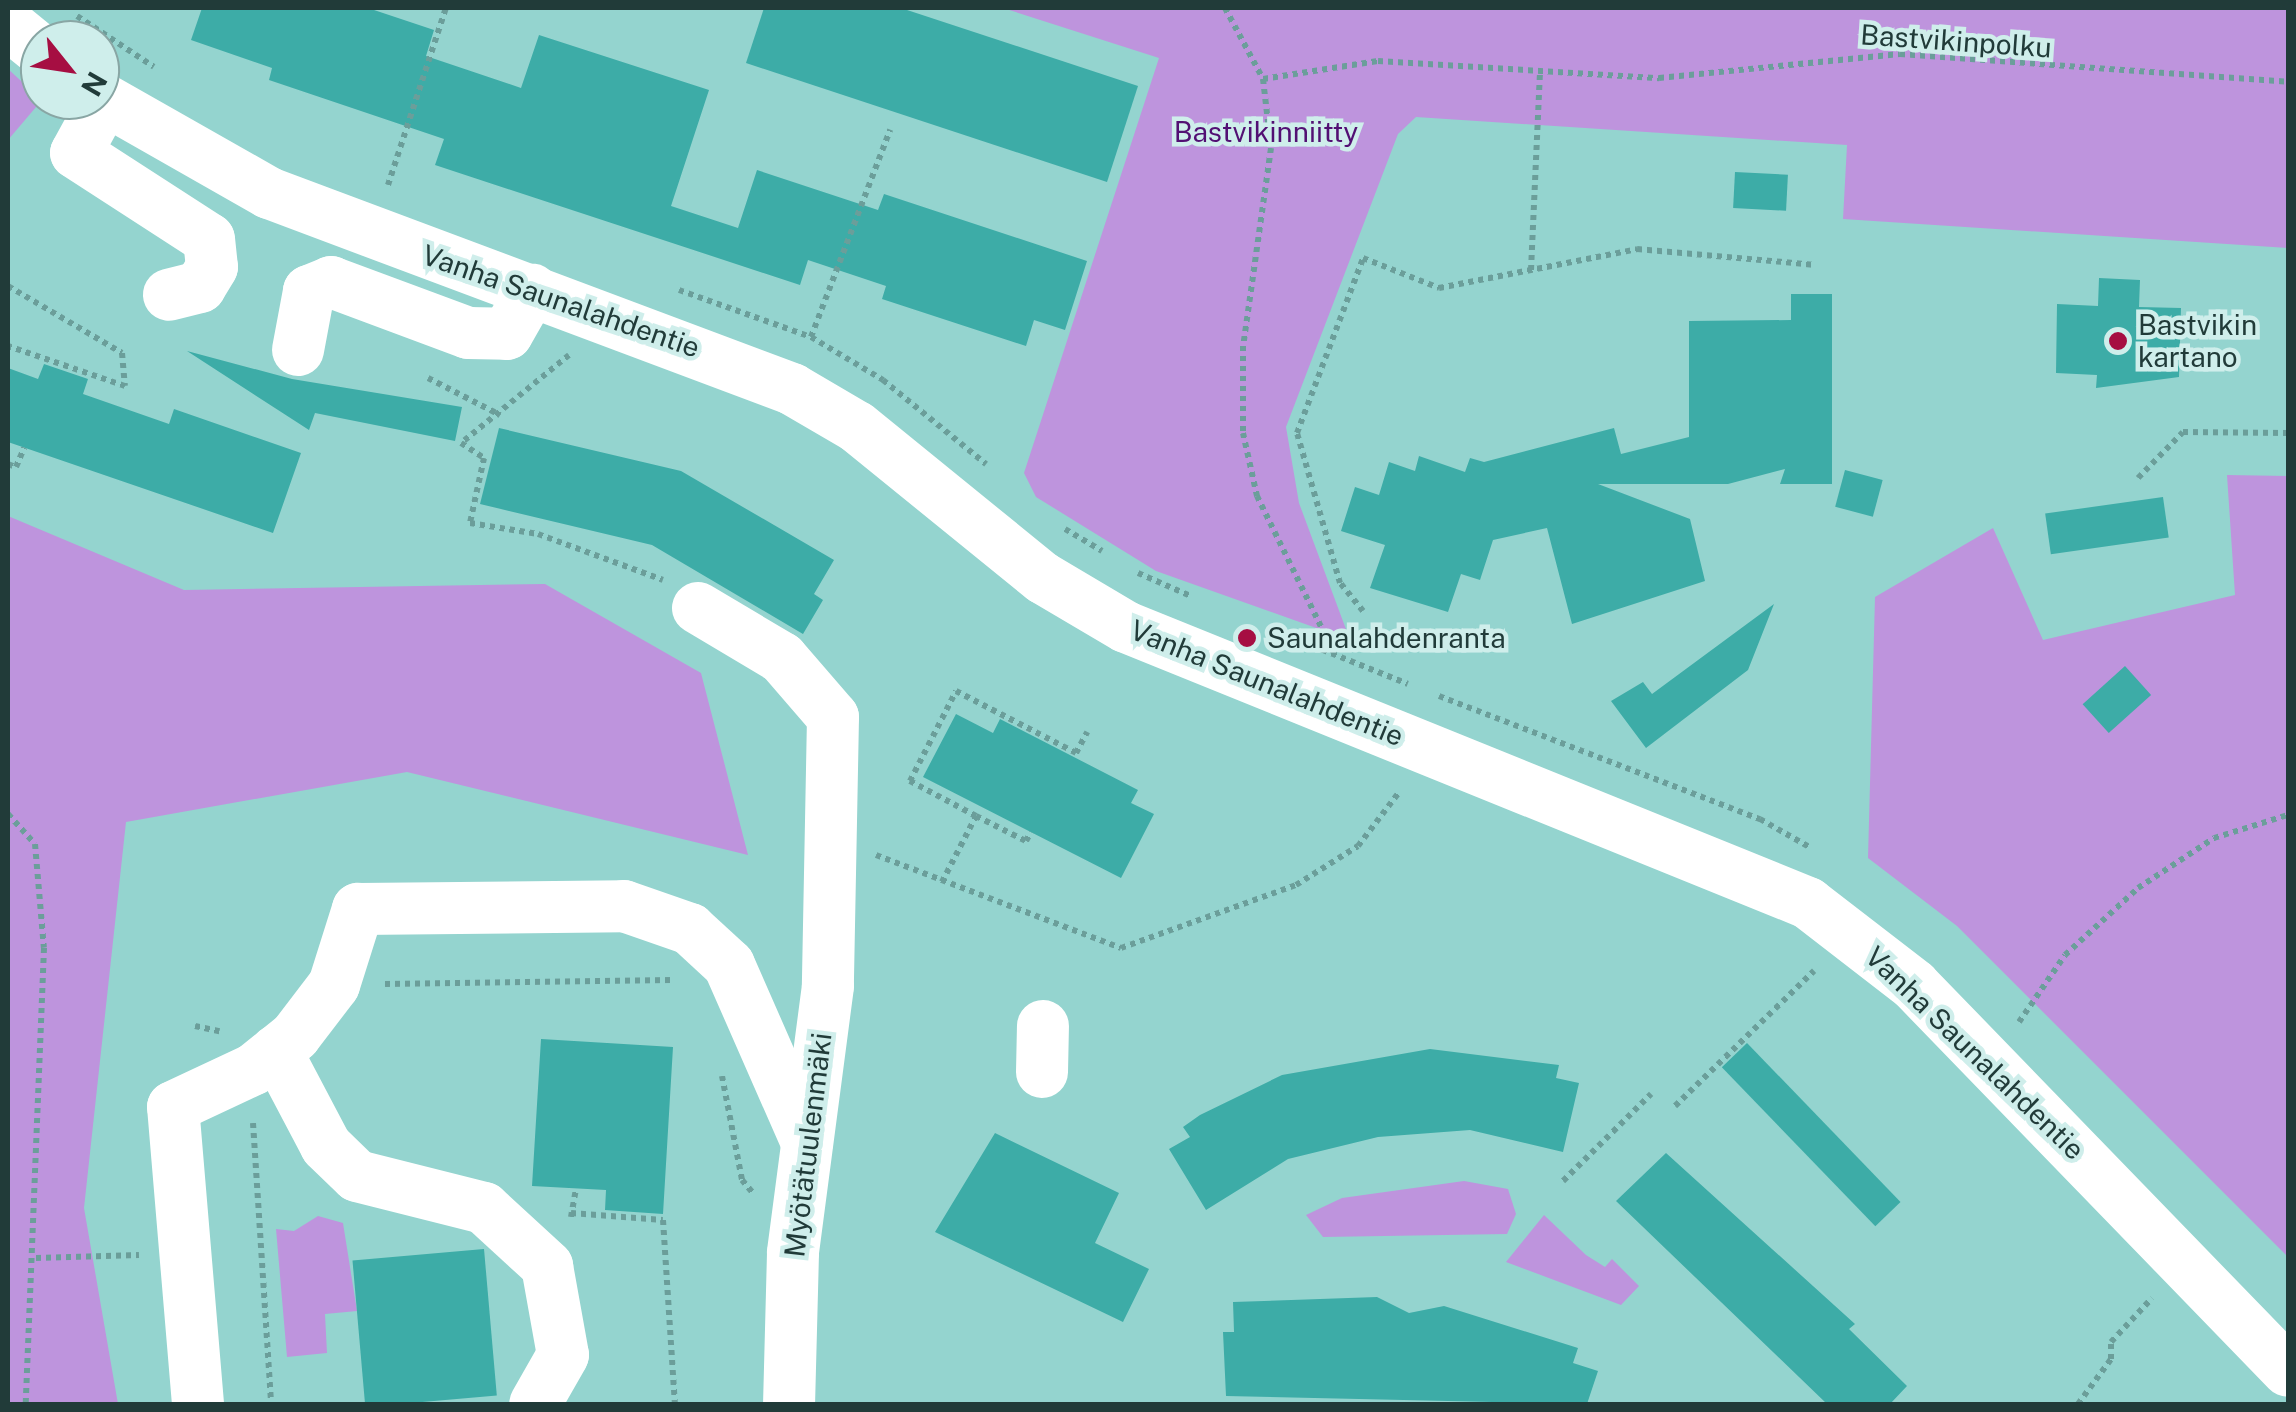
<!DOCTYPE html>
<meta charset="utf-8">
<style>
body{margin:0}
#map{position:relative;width:2296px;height:1412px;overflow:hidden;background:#94d4cf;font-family:"Public Sans",sans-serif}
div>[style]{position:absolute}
.green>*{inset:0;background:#be94dd}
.building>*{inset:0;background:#3daca7;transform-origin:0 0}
.path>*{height:6px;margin-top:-3px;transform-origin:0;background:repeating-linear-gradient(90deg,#6b9e9a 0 5px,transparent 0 10px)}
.minor>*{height:52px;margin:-26px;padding:0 26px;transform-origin:26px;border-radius:26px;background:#fff}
.dots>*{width:28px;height:28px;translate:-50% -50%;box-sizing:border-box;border:5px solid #cfeeeb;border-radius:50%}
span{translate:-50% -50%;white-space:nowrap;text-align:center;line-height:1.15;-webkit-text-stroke:9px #cfeeeb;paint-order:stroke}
.street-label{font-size:28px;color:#213b39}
.park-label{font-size:28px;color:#521073}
.poi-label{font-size:28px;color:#213b39}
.left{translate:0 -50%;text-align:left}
.frame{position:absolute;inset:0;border:10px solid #213b39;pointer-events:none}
.north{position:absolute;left:20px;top:20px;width:100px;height:100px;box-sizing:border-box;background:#cfeeeb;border:2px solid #89a6a4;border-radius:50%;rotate:120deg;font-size:28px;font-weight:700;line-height:40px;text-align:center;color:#213b39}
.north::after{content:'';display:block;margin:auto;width:35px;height:45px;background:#a60e42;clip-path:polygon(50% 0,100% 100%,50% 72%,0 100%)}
</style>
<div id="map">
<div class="green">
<div style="clip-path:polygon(1003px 8px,2288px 8px,2288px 248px,1843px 219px,1847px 145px,1416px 117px,1398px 134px,1286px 427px,1299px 503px,1350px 640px,1156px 571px,1036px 497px,1024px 473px,1159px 58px)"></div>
<div style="clip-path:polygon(8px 69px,42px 100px,8px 140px)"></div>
<div style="clip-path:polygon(2227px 475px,2288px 476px,2288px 1257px,1957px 926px,1868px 858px,1875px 597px,1993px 528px,2043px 640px,2235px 595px)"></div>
<div style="clip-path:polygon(8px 516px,184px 590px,545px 584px,701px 673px,748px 855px,407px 772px,126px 822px,84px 1208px,118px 1404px,8px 1404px)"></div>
<div style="clip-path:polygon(1464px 1181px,1508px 1189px,1516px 1214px,1507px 1234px,1323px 1237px,1306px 1215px,1342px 1198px)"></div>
<div style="clip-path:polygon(1544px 1215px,1586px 1255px,1605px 1267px,1612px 1259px,1639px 1286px,1621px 1305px,1506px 1262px)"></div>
<div style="clip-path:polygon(318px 1216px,343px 1223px,357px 1311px,325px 1314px,327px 1353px,287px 1357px,276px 1229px,294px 1231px)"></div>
</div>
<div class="building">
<div style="clip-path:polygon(202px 8px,368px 8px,434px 30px,426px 56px,521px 88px,539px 35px,709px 90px,671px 206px,738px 228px,757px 170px,878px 210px,884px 194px,1087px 261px,1065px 330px,1034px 320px,1026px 346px,882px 299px,886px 286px,808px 260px,800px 285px,435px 165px,444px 139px,269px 80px,272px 68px,191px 40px)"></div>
<div style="clip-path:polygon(764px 8px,901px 8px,1138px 86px,1107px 182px,746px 63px)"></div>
<div style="left:1735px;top:172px;width:53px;height:36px;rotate:3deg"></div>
<div style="clip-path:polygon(2099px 278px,2140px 280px,2139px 307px,2181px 308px,2179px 377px,2096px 388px,2097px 375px,2056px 373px,2057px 304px,2098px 306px)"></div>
<div style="clip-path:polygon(1791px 294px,1832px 294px,1832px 484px,1780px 484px,1785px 469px,1728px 484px,1598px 484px,1690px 519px,1705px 581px,1572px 624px,1547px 528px,1493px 540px,1480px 580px,1461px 574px,1448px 612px,1370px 588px,1385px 545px,1341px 531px,1355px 487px,1379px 495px,1389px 462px,1415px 471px,1419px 456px,1465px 472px,1470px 458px,1484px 462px,1614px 428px,1621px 454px,1689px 437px,1689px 321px,1791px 320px)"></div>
<div style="clip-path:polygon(187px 351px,292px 379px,462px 407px,455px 441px,315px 413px,309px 430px)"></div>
<div style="clip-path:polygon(44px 364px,88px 379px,83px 394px,169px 424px,174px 409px,301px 453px,273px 533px,8px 442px,8px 368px,38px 379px)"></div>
<div style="clip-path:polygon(499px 428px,681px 471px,834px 560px,814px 594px,823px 600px,803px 634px,652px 545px,480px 504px)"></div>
<div style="left:1845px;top:470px;width:39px;height:38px;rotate:15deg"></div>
<div style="left:2163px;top:497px;width:41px;height:119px;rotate:82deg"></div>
<div style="clip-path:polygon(1774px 604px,1748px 670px,1646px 748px,1611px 701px,1643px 682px,1652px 694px)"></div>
<div style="left:2125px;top:666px;width:39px;height:57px;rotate:48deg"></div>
<div style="clip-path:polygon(956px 714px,993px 733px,1000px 719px,1138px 790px,1131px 803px,1154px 814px,1121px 878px,923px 777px)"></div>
<div style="clip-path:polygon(541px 1039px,673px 1047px,663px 1214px,605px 1210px,606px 1190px,532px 1186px)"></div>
<div style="left:1747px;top:1043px;width:221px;height:35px;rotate:46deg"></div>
<div style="clip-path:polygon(1430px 1049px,1559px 1065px,1556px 1078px,1579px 1083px,1563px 1152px,1470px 1130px,1378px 1137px,1288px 1159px,1206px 1210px,1169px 1149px,1190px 1137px,1183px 1127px,1200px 1115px,1282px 1075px)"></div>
<div style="clip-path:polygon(995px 1133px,1119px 1193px,1095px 1243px,1149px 1269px,1123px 1322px,935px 1232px)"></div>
<div style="clip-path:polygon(1666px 1153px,1855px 1324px,1849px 1329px,1907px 1386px,1890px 1404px,1827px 1404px,1616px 1201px)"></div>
<div style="left:484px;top:1249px;width:147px;height:132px;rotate:85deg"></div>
<div style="clip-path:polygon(1377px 1297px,1409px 1313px,1444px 1306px,1578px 1348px,1573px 1363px,1598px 1371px,1587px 1404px,1226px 1396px,1223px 1332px,1234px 1332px,1233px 1302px)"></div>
</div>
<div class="path">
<div style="left:1225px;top:8px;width:81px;rotate:61.8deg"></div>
<div style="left:1263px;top:79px;width:69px;rotate:83.4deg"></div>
<div style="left:1271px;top:148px;width:200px;rotate:98deg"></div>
<div style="left:1243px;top:346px;width:87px;rotate:90deg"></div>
<div style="left:1243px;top:433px;width:65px;rotate:77.5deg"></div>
<div style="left:1257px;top:496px;width:175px;rotate:63.9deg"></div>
<div style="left:77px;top:16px;width:92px;rotate:33.5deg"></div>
<div style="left:1263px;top:79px;width:116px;rotate:-8.9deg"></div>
<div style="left:1378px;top:61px;width:282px;rotate:3.5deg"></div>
<div style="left:1659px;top:78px;width:242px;rotate:-5.7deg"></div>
<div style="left:1900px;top:54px;width:389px;rotate:4.1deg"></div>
<div style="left:388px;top:185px;width:186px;rotate:-71.9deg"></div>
<div style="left:1531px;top:270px;width:199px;rotate:-87.4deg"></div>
<div style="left:8px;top:286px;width:132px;rotate:30.4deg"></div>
<div style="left:122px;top:353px;width:33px;rotate:85deg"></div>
<div style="left:125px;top:386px;width:124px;rotate:-161.1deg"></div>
<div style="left:679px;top:290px;width:140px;rotate:19.6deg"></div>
<div style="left:811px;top:337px;width:84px;rotate:30.8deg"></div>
<div style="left:883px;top:380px;width:133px;rotate:39.2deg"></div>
<div style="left:811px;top:337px;width:222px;rotate:-69.1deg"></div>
<div style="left:569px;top:355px;width:139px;rotate:140.8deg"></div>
<div style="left:461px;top:443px;width:27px;rotate:33deg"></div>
<div style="left:484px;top:458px;width:66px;rotate:102.2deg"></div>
<div style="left:470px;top:523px;width:69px;rotate:9.2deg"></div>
<div style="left:538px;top:534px;width:133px;rotate:20.2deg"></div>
<div style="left:428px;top:378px;width:81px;rotate:27.2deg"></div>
<div style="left:8px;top:464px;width:9px;rotate:21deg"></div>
<div style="left:16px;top:467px;width:21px;rotate:-67deg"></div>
<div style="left:2138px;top:478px;width:64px;rotate:-45.6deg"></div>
<div style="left:2183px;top:432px;width:105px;rotate:0.5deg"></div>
<div style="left:1065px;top:529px;width:43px;rotate:30.7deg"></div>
<div style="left:1138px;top:573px;width:58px;rotate:23.5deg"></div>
<div style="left:1363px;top:611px;width:36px;rotate:-129deg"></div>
<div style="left:1340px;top:583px;width:156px;rotate:-106deg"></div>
<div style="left:1297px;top:433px;width:187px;rotate:-69.3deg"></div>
<div style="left:1363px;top:258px;width:82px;rotate:21.5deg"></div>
<div style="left:1439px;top:288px;width:202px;rotate:-11.1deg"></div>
<div style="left:1637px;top:249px;width:179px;rotate:5.1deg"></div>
<div style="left:1313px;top:646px;width:102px;rotate:21.8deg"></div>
<div style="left:1439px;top:696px;width:344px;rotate:21deg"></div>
<div style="left:1760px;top:819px;width:59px;rotate:29.6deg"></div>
<div style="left:8px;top:814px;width:40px;rotate:48deg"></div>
<div style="left:35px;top:844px;width:104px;rotate:85.1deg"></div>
<div style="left:44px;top:948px;width:456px;rotate:92.3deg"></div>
<div style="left:976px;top:816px;width:75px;rotate:-152.1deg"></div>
<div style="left:910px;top:781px;width:101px;rotate:-62.9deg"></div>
<div style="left:956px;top:691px;width:135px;rotate:27.3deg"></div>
<div style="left:1076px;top:753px;width:24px;rotate:-62deg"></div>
<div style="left:876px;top:855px;width:262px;rotate:20.8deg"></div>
<div style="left:1121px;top:948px;width:186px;rotate:-19.8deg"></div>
<div style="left:1296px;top:885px;width:73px;rotate:-32.2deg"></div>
<div style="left:1358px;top:846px;width:69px;rotate:-52.6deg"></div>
<div style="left:942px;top:882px;width:74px;rotate:-62.7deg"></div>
<div style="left:976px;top:816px;width:56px;rotate:26.6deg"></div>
<div style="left:1026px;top:841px;width:10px;rotate:-61deg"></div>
<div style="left:385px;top:984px;width:287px;rotate:-0.8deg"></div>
<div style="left:2019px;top:1022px;width:81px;rotate:-55.5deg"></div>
<div style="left:2065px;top:955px;width:99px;rotate:-42.5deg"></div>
<div style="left:2138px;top:888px;width:91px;rotate:-33.3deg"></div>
<div style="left:2214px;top:838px;width:77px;rotate:-17.3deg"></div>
<div style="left:195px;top:1026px;width:25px;rotate:12deg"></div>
<div style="left:722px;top:1076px;width:106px;rotate:79.1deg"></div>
<div style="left:742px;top:1180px;width:17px;rotate:50deg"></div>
<div style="left:1675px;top:1106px;width:194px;rotate:-44.2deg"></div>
<div style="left:253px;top:1123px;width:282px;rotate:86.3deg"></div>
<div style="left:1563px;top:1181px;width:124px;rotate:-44.7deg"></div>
<div style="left:571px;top:1213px;width:92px;rotate:4.4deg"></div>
<div style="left:663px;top:1220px;width:184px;rotate:86.3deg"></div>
<div style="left:571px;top:1217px;width:28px;rotate:-80deg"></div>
<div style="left:36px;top:1258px;width:103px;rotate:-1.7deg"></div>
<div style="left:2078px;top:1404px;width:56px;rotate:-53.7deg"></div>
<div style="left:2111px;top:1359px;width:17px;rotate:-90deg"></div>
<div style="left:2111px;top:1342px;width:60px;rotate:-47deg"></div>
</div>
<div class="minor">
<div style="left:8px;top:24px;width:41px;rotate:39.1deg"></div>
<div style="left:100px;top:97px;width:194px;rotate:29.6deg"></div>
<div style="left:269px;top:193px;width:559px;rotate:20.54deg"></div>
<div style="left:792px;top:389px;width:75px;rotate:30.3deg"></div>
<div style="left:857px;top:427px;width:240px;rotate:39.1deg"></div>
<div style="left:1043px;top:578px;width:96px;rotate:30.6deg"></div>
<div style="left:1126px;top:627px;width:736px;rotate:22.03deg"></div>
<div style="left:1808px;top:903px;width:134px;rotate:37.7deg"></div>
<div style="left:1914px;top:985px;width:537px;rotate:45.9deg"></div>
<div style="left:105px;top:100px;width:60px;rotate:118.7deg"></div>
<div style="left:76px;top:153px;width:158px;rotate:32.9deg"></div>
<div style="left:209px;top:239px;width:28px;rotate:84deg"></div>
<div style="left:212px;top:267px;width:23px;rotate:121deg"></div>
<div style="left:200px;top:287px;width:32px;rotate:166deg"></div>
<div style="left:298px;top:350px;width:60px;rotate:-79.4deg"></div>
<div style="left:309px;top:291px;width:24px;rotate:-22deg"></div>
<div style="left:331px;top:282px;width:146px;rotate:20.4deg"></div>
<div style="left:468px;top:333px;width:39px;rotate:1deg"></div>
<div style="left:507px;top:334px;width:51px;rotate:-60.4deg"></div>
<div style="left:698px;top:608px;width:98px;rotate:30.8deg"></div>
<div style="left:782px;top:658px;width:78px;rotate:49.2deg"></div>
<div style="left:833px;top:717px;width:269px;rotate:91.1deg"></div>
<div style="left:828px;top:986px;width:269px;rotate:97.5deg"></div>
<div style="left:793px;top:1253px;width:151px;rotate:91.5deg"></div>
<div style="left:276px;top:1051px;width:107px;rotate:62.2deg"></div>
<div style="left:326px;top:1146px;width:43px;rotate:44.1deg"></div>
<div style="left:357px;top:1176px;width:131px;rotate:14.1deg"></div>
<div style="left:484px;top:1208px;width:86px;rotate:42.6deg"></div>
<div style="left:547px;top:1266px;width:90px;rotate:79.8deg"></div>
<div style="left:563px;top:1355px;width:56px;rotate:119.7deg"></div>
<div style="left:1042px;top:1072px;width:46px;rotate:-88.8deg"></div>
<div style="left:198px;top:1404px;width:298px;rotate:-94.8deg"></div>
<div style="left:173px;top:1107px;width:89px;rotate:-25.1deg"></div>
<div style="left:254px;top:1069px;width:53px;rotate:-38.8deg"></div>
<div style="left:295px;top:1036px;width:64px;rotate:-52.6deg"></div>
<div style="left:334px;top:985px;width:80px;rotate:-72.5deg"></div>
<div style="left:358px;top:909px;width:266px;rotate:-0.6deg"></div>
<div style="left:624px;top:906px;width:70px;rotate:19.2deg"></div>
<div style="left:690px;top:929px;width:53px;rotate:42.7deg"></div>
<div style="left:729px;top:965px;width:194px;rotate:66.3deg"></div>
</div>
<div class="dots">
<div style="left:2118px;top:341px;background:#a60e42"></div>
<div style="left:1247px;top:638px;background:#a60e42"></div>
</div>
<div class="street-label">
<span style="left:1956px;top:41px;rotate:4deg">Bastvikinpolku</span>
<span style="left:561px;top:301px;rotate:19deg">Vanha Saunalahdentie</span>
<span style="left:1267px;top:683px;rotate:22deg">Vanha Saunalahdentie</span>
<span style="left:1975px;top:1053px;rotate:44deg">Vanha Saunalahdentie</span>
<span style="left:808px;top:1145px;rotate:-83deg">Myötätuulenmäki</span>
</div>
<div class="park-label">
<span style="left:1266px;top:132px">Bastvikinniitty</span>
</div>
<div class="poi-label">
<span class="left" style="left:2138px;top:341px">Bastvikin<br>kartano</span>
<span class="left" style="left:1267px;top:638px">Saunalahdenranta</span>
</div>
<div class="frame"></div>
<div class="north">N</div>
</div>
